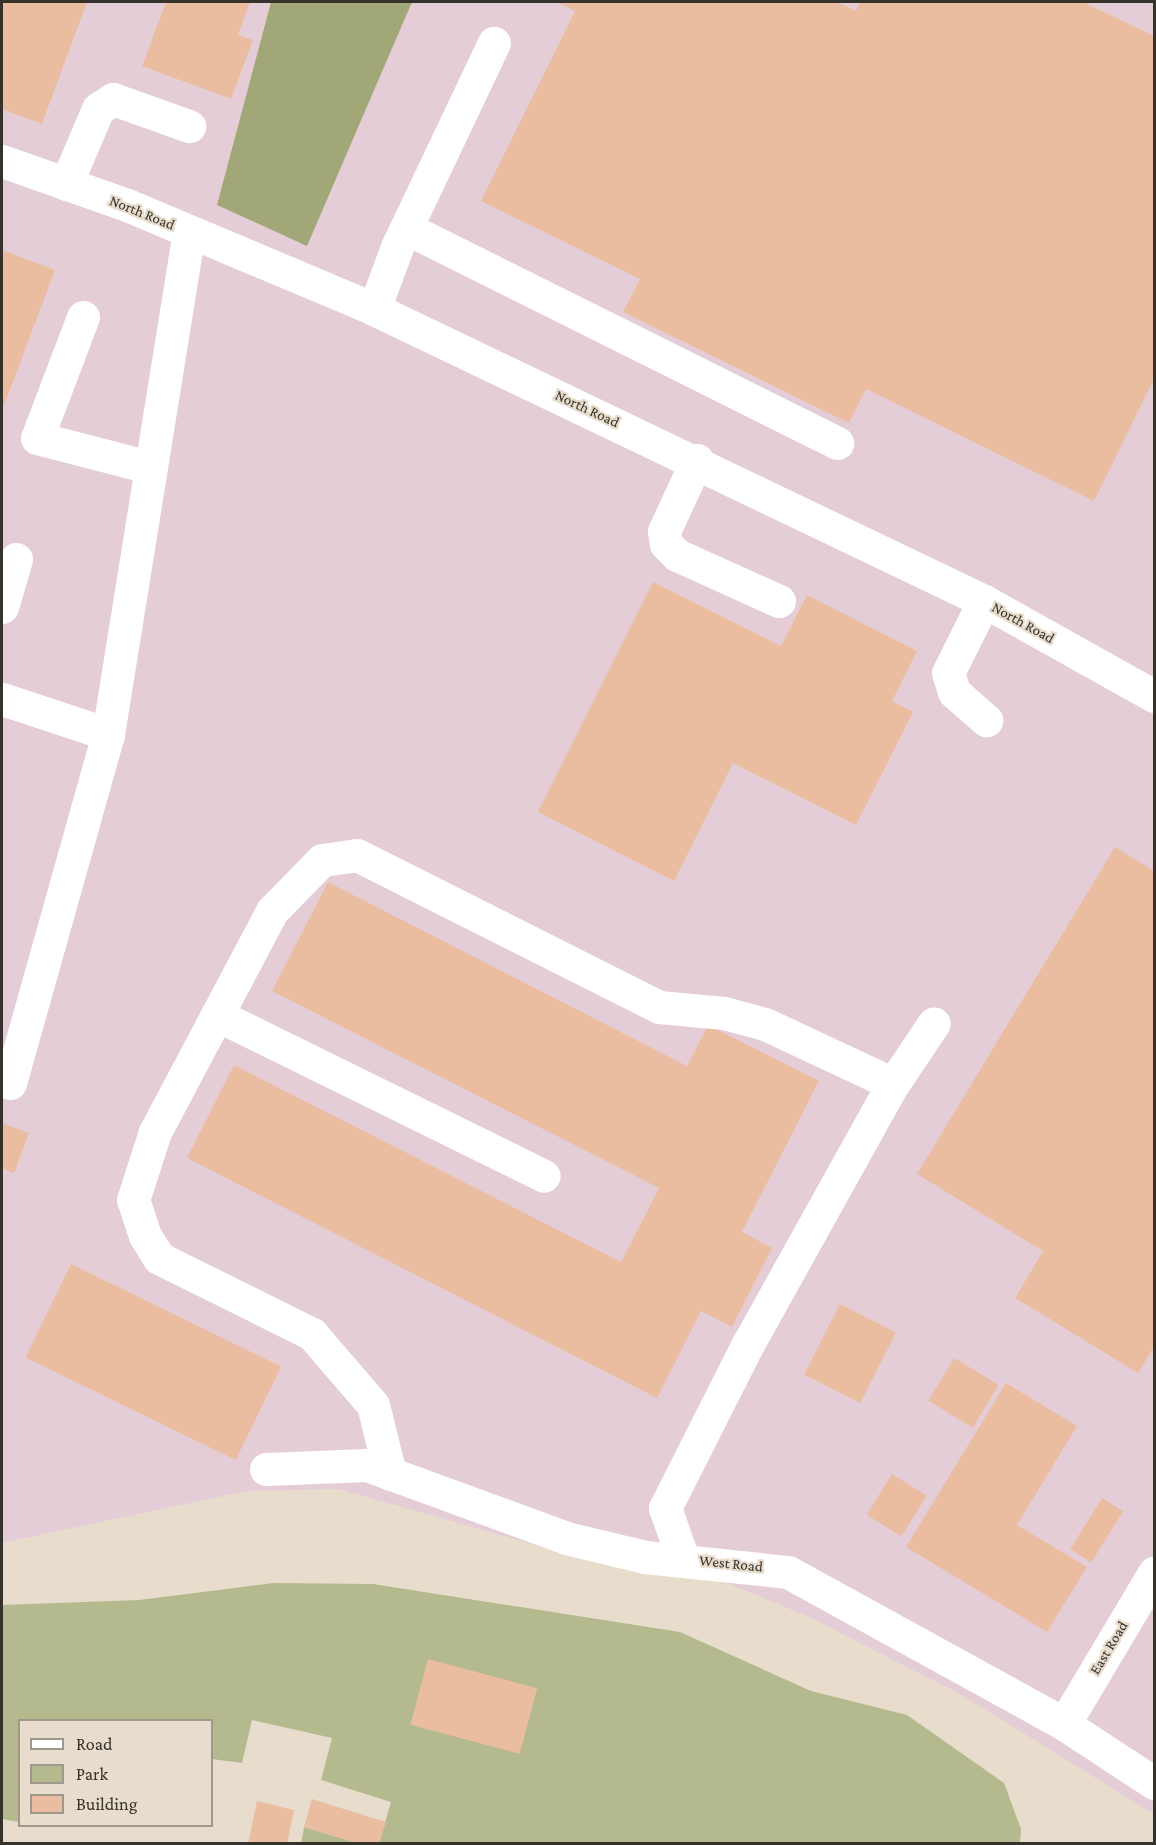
<!DOCTYPE html>
<style>
body{margin:0}
#map{position:relative;width:1156px;height:1845px;overflow:hidden;background:#e8ddcd;font-family:"Crimson Pro",serif}
div>[style]{position:absolute}
.industrial>*{inset:0;background:#e5cdd8}
.green>*{inset:0;background:#b4b98e}
.forest>*{inset:0;background:#a1a777}
.building>*{inset:0;background:#ebbda0;transform-origin:0 0}
.minor>*{height:33px;margin:-16.5px;padding:0 16.5px;transform-origin:16.5px;border-radius:16.5px;background:#fff}
span{translate:-50% -50%;white-space:nowrap;text-align:center;line-height:1.15;-webkit-text-stroke:4.5px #e8ddcd;paint-order:stroke}
.street-label{font-size:15px;color:#35312b}
.frame{position:absolute;inset:0;border:3px solid #35312b;pointer-events:none}
.legend{position:absolute;left:18px;top:1719px;width:195px;height:108px;box-sizing:border-box;background:#e8ddcd;border:2px solid #a0988c;margin:0;padding:8px 10px;list-style:none;font-size:18px;color:#35312b}
.legend li{display:flex;align-items:center;gap:12px;height:30px}
.legend b{width:30px;border:2px solid #a0988c}
</style>
<div id="map">
<div class="industrial">
<div style="clip-path:polygon(2px 2px,1154px 2px,1154px 1814px,960px 1694px,807px 1616px,707px 1575px,585px 1559px,338px 1489px,247px 1491px,2px 1543px)"></div>
</div>
<div class="green">
<div style="clip-path:polygon(273px 1583px,373px 1584px,680px 1632px,811px 1691px,907px 1715px,1004px 1783px,1021px 1829px,1020px 1843px,379px 1843px,391px 1802px,321px 1780px,332px 1738px,252px 1720px,242px 1763px,212px 1759px,212px 1720px,20px 1720px,19px 1822px,2px 1819px,2px 1605px,139px 1600px)"></div>
<div style="clip-path:polygon(304px 1827px,359px 1843px,301px 1844px)"></div>
</div>
<div class="forest">
<div style="clip-path:polygon(271px 2px,412px 2px,307px 246px,217px 205px)"></div>
</div>
<div class="building">
<div style="clip-path:polygon(2px 2px,87px 2px,42px 124px,2px 109px)"></div>
<div style="clip-path:polygon(166px 2px,250px 2px,238px 35px,253px 40px,231px 99px,142px 66px)"></div>
<div style="clip-path:polygon(556px 2px,837px 2px,856px 11px,860px 2px,1083px 2px,1154px 36px,1154px 379px,1094px 501px,866px 389px,849px 423px,623px 312px,640px 279px,481px 201px,575px 11px)"></div>
<div style="clip-path:polygon(2px 250px,55px 270px,2px 411px)"></div>
<div style="clip-path:polygon(653px 582px,781px 646px,807px 595px,917px 651px,892px 701px,913px 712px,856px 825px,733px 763px,674px 881px,538px 812px)"></div>
<div style="clip-path:polygon(1115px 847px,1154px 871px,1154px 1347px,1138px 1373px,1015px 1298px,1043px 1251px,917px 1174px)"></div>
<div style="clip-path:polygon(328px 882px,687px 1066px,708px 1025px,819px 1081px,742px 1232px,772px 1248px,732px 1327px,701px 1311px,657px 1398px,187px 1158px,234px 1065px,621px 1262px,659px 1188px,272px 991px)"></div>
<div style="clip-path:polygon(2px 1123px,29px 1133px,14px 1173px,2px 1168px)"></div>
<div style="left:71px;top:1264px;width:234px;height:104px;rotate:26deg"></div>
<div style="left:840px;top:1304px;width:63px;height:79px;rotate:27deg"></div>
<div style="left:954px;top:1358px;width:52px;height:50px;rotate:31deg"></div>
<div style="clip-path:polygon(1006px 1383px,1077px 1426px,1017px 1525px,1087px 1567px,1047px 1632px,906px 1547px)"></div>
<div style="left:892px;top:1474px;width:41px;height:48px;rotate:32deg"></div>
<div style="left:1102px;top:1498px;width:25px;height:60px;rotate:32deg"></div>
<div style="left:428px;top:1659px;width:113px;height:68px;rotate:15deg"></div>
<div style="clip-path:polygon(312px 1799px,386px 1822px,379px 1844px,359px 1844px,304px 1827px)"></div>
<div style="clip-path:polygon(257px 1801px,294px 1810px,287px 1844px,248px 1844px)"></div>
</div>
<div class="minor">
<div style="left:2px;top:161px;width:133px;rotate:19.4deg"></div>
<div style="left:127px;top:205px;width:268px;rotate:22.8deg"></div>
<div style="left:374px;top:309px;width:676px;rotate:25.58deg"></div>
<div style="left:984px;top:601px;width:195px;rotate:29.2deg"></div>
<div style="left:66px;top:184px;width:82px;rotate:-66.9deg"></div>
<div style="left:98px;top:109px;width:18px;rotate:-34deg"></div>
<div style="left:113px;top:99px;width:81px;rotate:19.6deg"></div>
<div style="left:406px;top:228px;width:482px;rotate:26.5deg"></div>
<div style="left:374px;top:309px;width:66px;rotate:-69.6deg"></div>
<div style="left:397px;top:247px;width:226px;rotate:-64.6deg"></div>
<div style="left:83px;top:317px;width:129px;rotate:110.8deg"></div>
<div style="left:37px;top:438px;width:116px;rotate:14.5deg"></div>
<div style="left:697px;top:460px;width:78px;rotate:114.9deg"></div>
<div style="left:664px;top:531px;width:13px;rotate:81deg"></div>
<div style="left:666px;top:544px;width:16px;rotate:45deg"></div>
<div style="left:677px;top:555px;width:112px;rotate:24.3deg"></div>
<div style="left:984px;top:601px;width:80px;rotate:116.6deg"></div>
<div style="left:948px;top:673px;width:20px;rotate:72deg"></div>
<div style="left:954px;top:692px;width:43px;rotate:41.2deg"></div>
<div style="left:2px;top:607px;width:50px;rotate:-73.7deg"></div>
<div style="left:2px;top:699px;width:112px;rotate:18.3deg"></div>
<div style="left:217px;top:1015px;width:364px;rotate:26.2deg"></div>
<div style="left:10px;top:1083px;width:362px;rotate:-74.3deg"></div>
<div style="left:108px;top:734px;width:509px;rotate:-80.85deg"></div>
<div style="left:266px;top:1469px;width:101px;rotate:-2.3deg"></div>
<div style="left:367px;top:1465px;width:212px;rotate:20.1deg"></div>
<div style="left:566px;top:1538px;width:81px;rotate:13.5deg"></div>
<div style="left:645px;top:1557px;width:144px;rotate:6deg"></div>
<div style="left:788px;top:1572px;width:315px;rotate:28.8deg"></div>
<div style="left:1064px;top:1724px;width:108px;rotate:33.2deg"></div>
<div style="left:390px;top:1474px;width:71px;rotate:-103.8deg"></div>
<div style="left:373px;top:1405px;width:94px;rotate:-130.7deg"></div>
<div style="left:312px;top:1334px;width:171px;rotate:-153.6deg"></div>
<div style="left:159px;top:1258px;width:26px;rotate:-122deg"></div>
<div style="left:145px;top:1236px;width:38px;rotate:-108deg"></div>
<div style="left:133px;top:1200px;width:71px;rotate:-72.1deg"></div>
<div style="left:155px;top:1132px;width:250px;rotate:-62.1deg"></div>
<div style="left:272px;top:911px;width:71px;rotate:-45.6deg"></div>
<div style="left:322px;top:860px;width:35px;rotate:-8deg"></div>
<div style="left:357px;top:855px;width:338px;rotate:26.7deg"></div>
<div style="left:659px;top:1007px;width:65px;rotate:5.3deg"></div>
<div style="left:724px;top:1013px;width:42px;rotate:15deg"></div>
<div style="left:765px;top:1024px;width:141px;rotate:25.1deg"></div>
<div style="left:683px;top:1559px;width:54px;rotate:-109.4deg"></div>
<div style="left:665px;top:1508px;width:184px;rotate:-63.2deg"></div>
<div style="left:748px;top:1344px;width:298px;rotate:-60.9deg"></div>
<div style="left:893px;top:1084px;width:73px;rotate:-56.1deg"></div>
<div style="left:1064px;top:1724px;width:176px;rotate:-59.2deg"></div>
</div>
<div class="street-label">
<span style="left:142px;top:213px;rotate:22deg">North Road</span>
<span style="left:587px;top:409px;rotate:25deg">North Road</span>
<span style="left:1023px;top:623px;rotate:29deg">North Road</span>
<span style="left:731px;top:1564px;rotate:6deg">West Road</span>
<span style="left:1109px;top:1648px;rotate:-59deg">East Road</span>
</div>
<div class="frame"></div>
<ul class="legend">
<li><b style="height:8px;background:#fff"></b>Road</li>
<li><b style="height:16px;background:#b4b98e"></b>Park</li>
<li><b style="height:16px;background:#ebbda0"></b>Building</li>
</ul>
</div>
